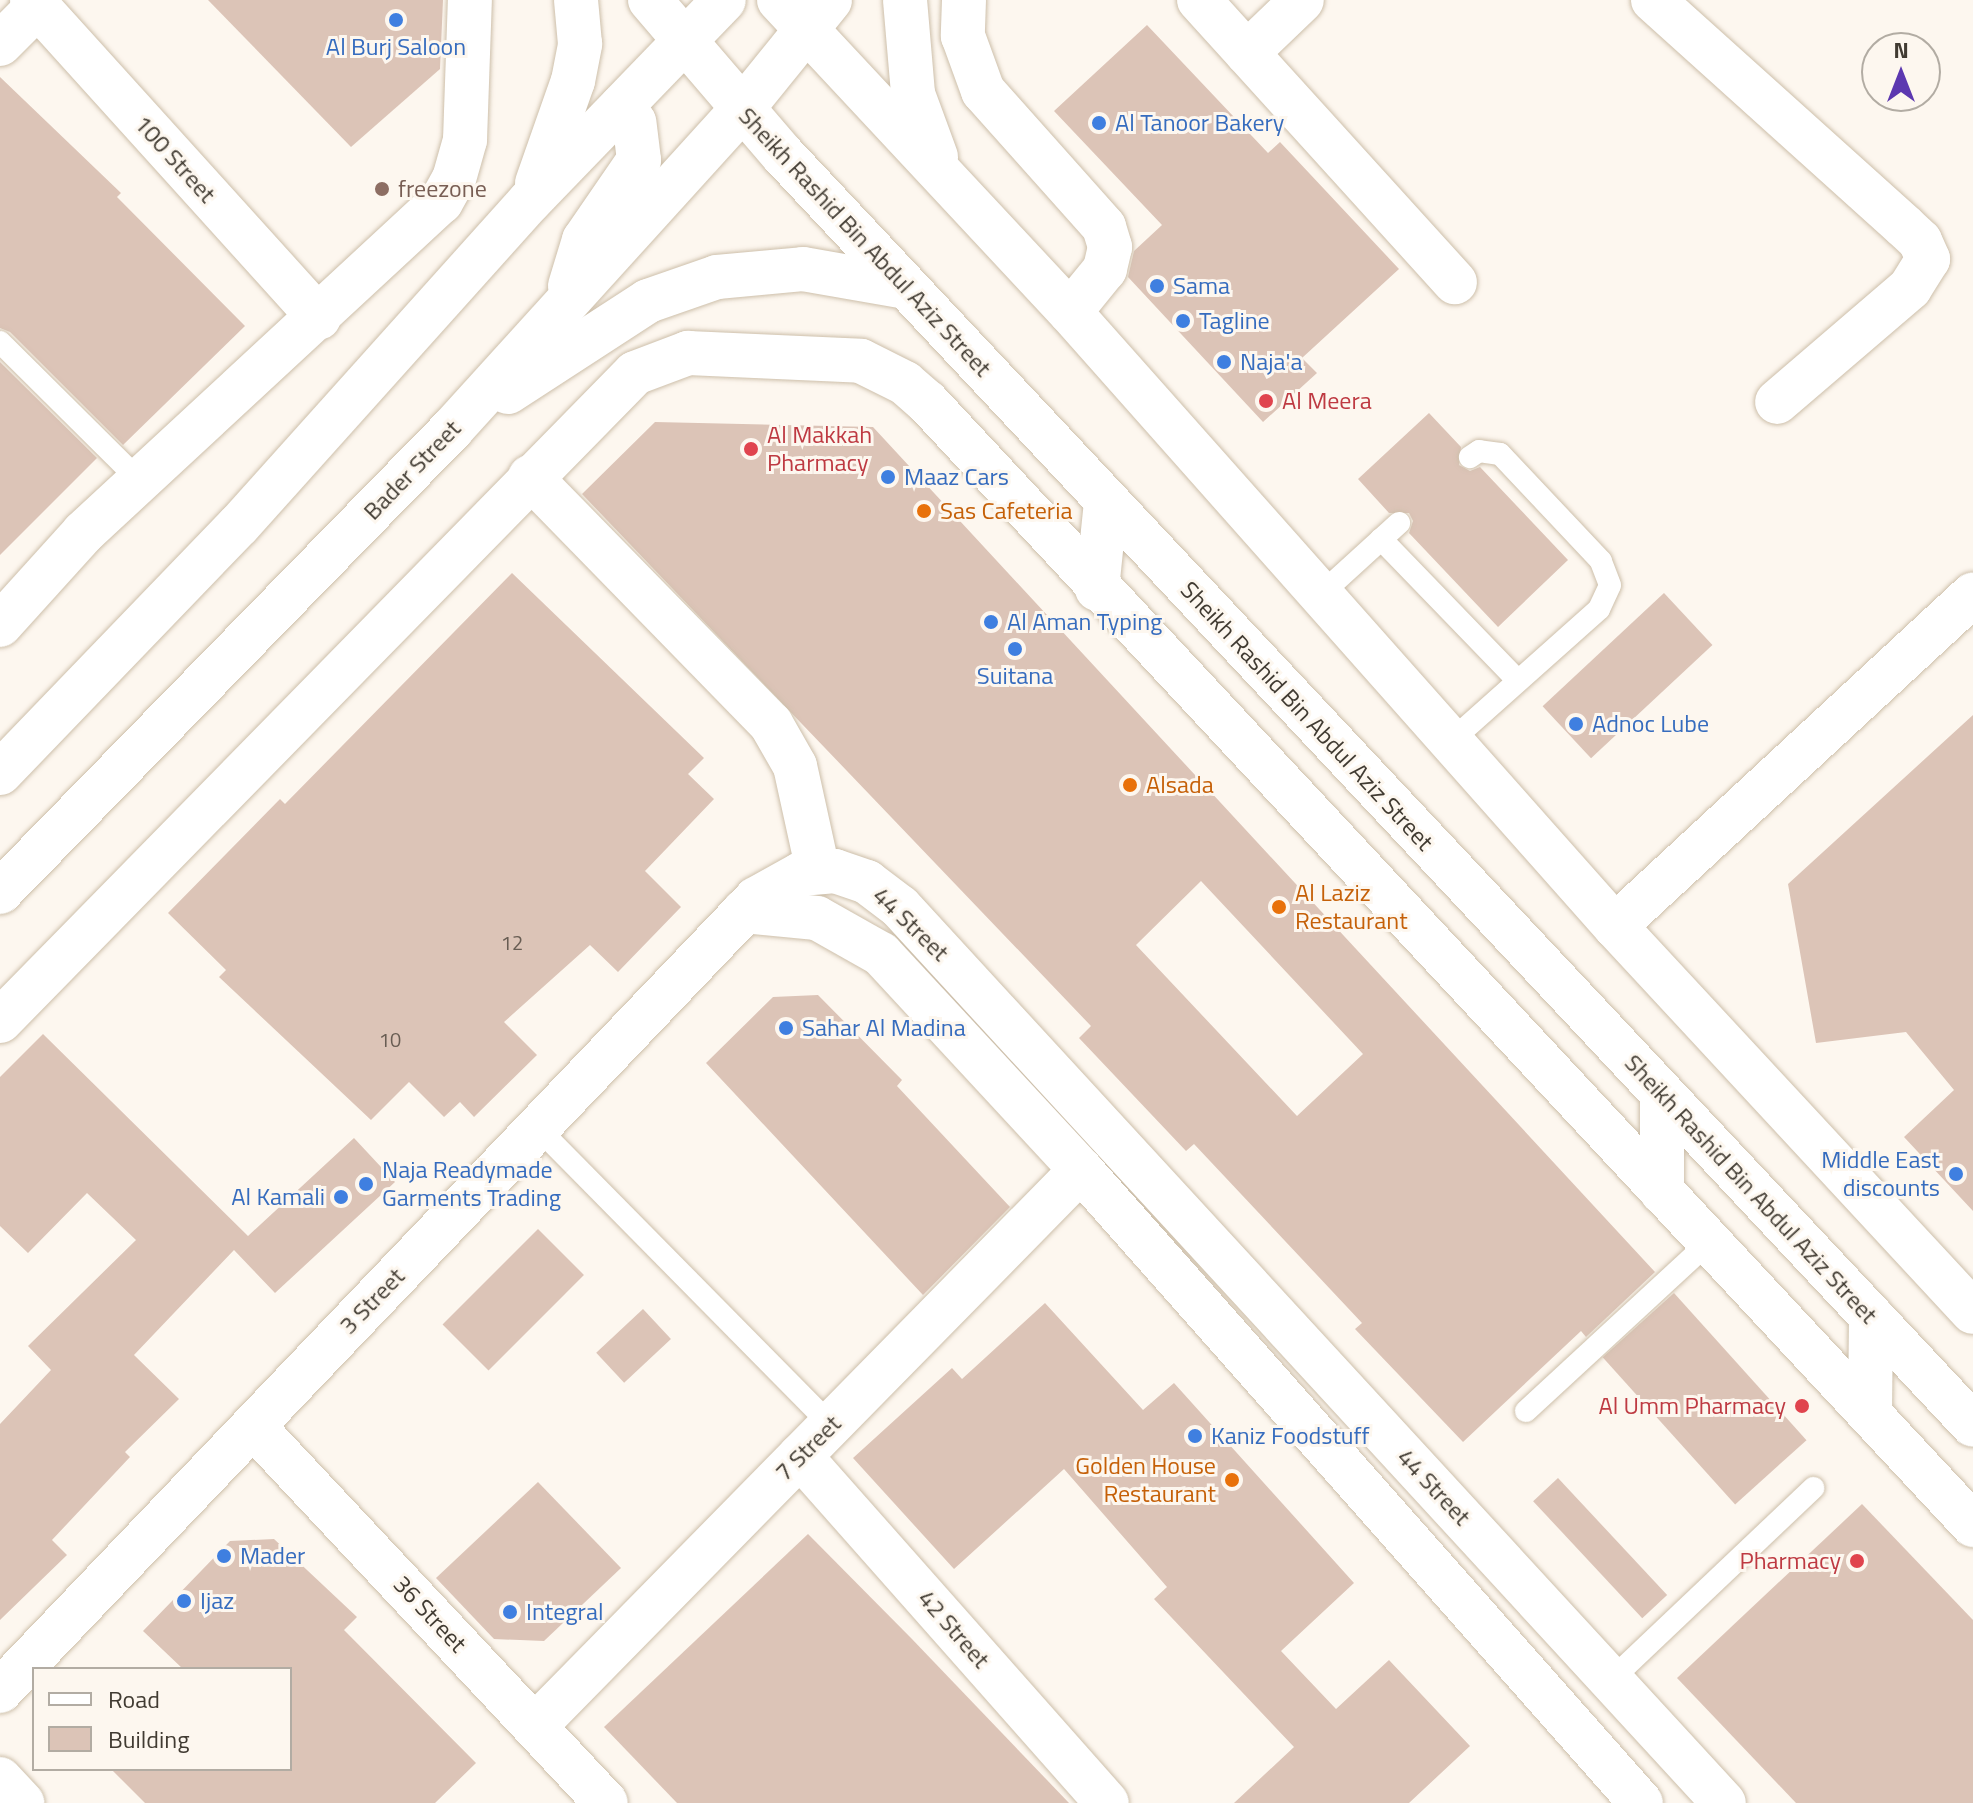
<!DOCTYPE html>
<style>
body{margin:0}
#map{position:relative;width:1973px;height:1803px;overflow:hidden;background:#fdf7ef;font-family:"Titillium Web",sans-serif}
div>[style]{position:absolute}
.building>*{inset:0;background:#dcc4b7;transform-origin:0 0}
.roads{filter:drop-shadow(0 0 2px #cdbfaa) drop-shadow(0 0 2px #cdbfaa)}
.service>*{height:22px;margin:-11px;padding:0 11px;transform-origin:11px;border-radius:11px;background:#fff}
.minor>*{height:44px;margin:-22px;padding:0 22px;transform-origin:22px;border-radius:22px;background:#fff}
.tertiary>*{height:44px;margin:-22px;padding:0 22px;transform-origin:22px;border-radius:22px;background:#fff}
.secondary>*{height:44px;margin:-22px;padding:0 22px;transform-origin:22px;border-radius:22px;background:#fff}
.dots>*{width:22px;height:22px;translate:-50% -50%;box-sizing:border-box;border:4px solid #fdf7ef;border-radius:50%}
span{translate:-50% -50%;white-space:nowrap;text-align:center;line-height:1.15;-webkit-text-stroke:6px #fdf7ef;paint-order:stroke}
.number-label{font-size:20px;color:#685d53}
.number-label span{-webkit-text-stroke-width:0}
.shop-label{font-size:24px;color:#366cbe}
.left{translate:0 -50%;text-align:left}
.right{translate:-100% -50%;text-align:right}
.street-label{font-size:24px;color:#413b32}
.education-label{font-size:24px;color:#785e54}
.health-label{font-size:24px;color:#be3a42}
.food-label{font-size:24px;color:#c56008}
.legend{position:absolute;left:32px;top:1667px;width:260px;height:104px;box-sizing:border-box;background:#fdf7ef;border:2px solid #b2aca3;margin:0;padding:10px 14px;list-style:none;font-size:24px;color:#413b32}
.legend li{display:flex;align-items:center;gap:16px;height:40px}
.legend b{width:40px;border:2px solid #b2aca3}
.north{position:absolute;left:1861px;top:32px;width:80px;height:80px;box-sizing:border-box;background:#fdf7ef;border:2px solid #b2aca3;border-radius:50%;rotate:0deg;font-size:22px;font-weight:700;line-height:32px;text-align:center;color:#413b32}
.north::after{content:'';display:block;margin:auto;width:28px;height:36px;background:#5c38b0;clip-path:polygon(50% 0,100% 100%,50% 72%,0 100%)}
</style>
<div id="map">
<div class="building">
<div style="clip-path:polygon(208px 0,443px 0,440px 69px,351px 147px)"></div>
<div style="clip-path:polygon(1147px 25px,1268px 153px,1280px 142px,1399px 269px,1302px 358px,1317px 373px,1263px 422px,1128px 277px,1134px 251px,1162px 225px,1054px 111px)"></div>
<div style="clip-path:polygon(0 77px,121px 193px,117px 197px,245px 326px,123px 445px,10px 332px,0 328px)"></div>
<div style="clip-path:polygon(0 362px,97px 458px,0 555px)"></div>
<div style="clip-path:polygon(1429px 413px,1461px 447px,1459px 465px,1470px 471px,1480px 467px,1568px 560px,1498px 627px,1409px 533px,1413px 521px,1409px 513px,1389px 513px,1358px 479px)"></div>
<div style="clip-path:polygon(evenodd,655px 422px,873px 427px,1655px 1272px,1586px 1337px,1581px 1331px,1463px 1442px,1355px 1329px,1362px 1323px,1194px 1144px,1186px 1151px,1079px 1038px,1091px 1026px,582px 494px,655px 422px,1201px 881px,1363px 1054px,1297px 1116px,1136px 945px,1201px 881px)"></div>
<div style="clip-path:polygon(512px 573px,704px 758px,688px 774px,714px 799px,645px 871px,681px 907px,618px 972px,590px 945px,504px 1022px,537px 1055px,474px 1117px,460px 1102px,444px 1117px,409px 1082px,371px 1120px,219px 977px,226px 970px,168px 913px,280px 799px,285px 804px)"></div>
<div style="left:1664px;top:593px;width:71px;height:166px;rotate:47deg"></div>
<div style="clip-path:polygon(1973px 715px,1973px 1211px,1904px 1137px,1954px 1090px,1906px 1032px,1816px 1043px,1788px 884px)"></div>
<div style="clip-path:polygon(818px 995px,902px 1080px,897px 1086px,1010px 1207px,923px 1295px,706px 1063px,773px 997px)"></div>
<div style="clip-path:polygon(43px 1034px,248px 1236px,354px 1138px,395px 1182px,275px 1293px,234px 1250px,134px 1355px,179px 1399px,125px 1452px,130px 1457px,52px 1540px,67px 1555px,0 1620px,0 1424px,51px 1370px,28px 1346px,136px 1240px,87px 1193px,28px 1253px,0 1226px,0 1077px)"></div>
<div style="left:538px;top:1229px;width:65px;height:135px;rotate:45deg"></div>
<div style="left:1674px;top:1293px;width:198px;height:96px;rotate:48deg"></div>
<div style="clip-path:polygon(1045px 1303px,1143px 1410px,1174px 1383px,1354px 1583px,1281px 1651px,1336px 1709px,1389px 1660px,1470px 1746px,1409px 1803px,1234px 1803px,1294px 1747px,1154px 1599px,1167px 1587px,1064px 1469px,954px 1569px,853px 1458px,952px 1368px,962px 1379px)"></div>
<div style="left:643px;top:1309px;width:41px;height:64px;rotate:47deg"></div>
<div style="left:1558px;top:1478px;width:160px;height:34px;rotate:47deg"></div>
<div style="clip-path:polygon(538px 1482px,621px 1568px,544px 1641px,494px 1639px,436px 1578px)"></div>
<div style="clip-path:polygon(1862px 1504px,1973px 1620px,1973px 1803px,1796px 1803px,1677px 1678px)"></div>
<div style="clip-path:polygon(808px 1534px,911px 1638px,1069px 1803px,677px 1803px,604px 1727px)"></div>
<div style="clip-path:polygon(274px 1539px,357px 1617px,344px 1630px,476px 1763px,435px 1803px,145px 1803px,111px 1769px,290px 1769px,290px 1669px,183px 1669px,143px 1631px,230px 1541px)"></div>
</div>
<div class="roads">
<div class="service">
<div style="left:0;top:342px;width:197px;rotate:44.8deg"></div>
<div style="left:1381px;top:539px;width:197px;rotate:46deg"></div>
<div style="left:1320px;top:595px;width:107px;rotate:-42.3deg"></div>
<div style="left:1451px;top:741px;width:198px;rotate:-41.7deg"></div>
<div style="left:1599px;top:609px;width:26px;rotate:-65deg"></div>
<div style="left:1610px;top:585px;width:26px;rotate:-111deg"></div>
<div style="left:1601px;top:561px;width:147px;rotate:-133.3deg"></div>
<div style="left:1500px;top:454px;width:21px;rotate:-172deg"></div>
<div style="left:1479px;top:451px;width:11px;rotate:146deg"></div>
<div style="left:538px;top:1128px;width:417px;rotate:45.4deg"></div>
<div style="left:1526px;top:1411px;width:249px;rotate:-42.7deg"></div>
<div style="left:1611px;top:1680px;width:279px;rotate:-43.5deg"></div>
</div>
<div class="minor">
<div style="left:32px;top:0;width:428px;rotate:47.9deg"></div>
<div style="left:964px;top:0;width:36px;rotate:92deg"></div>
<div style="left:963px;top:36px;width:59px;rotate:70deg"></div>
<div style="left:983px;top:91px;width:182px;rotate:48.3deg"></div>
<div style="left:1104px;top:227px;width:21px;rotate:73deg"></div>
<div style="left:1110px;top:247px;width:23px;rotate:103deg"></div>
<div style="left:1105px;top:269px;width:55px;rotate:129.1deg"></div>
<div style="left:1199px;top:0;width:381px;rotate:47.8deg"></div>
<div style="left:1653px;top:0;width:338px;rotate:42deg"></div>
<div style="left:1904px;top:226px;width:22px;rotate:43deg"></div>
<div style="left:1920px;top:241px;width:20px;rotate:66deg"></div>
<div style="left:1928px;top:259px;width:34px;rotate:122deg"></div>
<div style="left:1910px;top:288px;width:175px;rotate:139.4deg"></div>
<div style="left:0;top:44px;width:54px;rotate:-45deg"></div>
<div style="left:1247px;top:53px;width:76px;rotate:-43.9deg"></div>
<div style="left:530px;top:477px;width:345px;rotate:45.7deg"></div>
<div style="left:771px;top:724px;width:48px;rotate:60.3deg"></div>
<div style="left:795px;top:766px;width:107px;rotate:77.6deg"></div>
<div style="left:0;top:625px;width:124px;rotate:-47.9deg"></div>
<div style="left:83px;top:533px;width:488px;rotate:-42.8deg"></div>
<div style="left:441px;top:202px;width:26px;rotate:-61deg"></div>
<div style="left:454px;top:179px;width:41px;rotate:-74.2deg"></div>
<div style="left:465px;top:140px;width:140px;rotate:-88deg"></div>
<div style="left:744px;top:911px;width:73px;rotate:5.5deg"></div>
<div style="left:817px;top:918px;width:73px;rotate:29.4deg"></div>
<div style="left:881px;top:954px;width:294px;rotate:47.2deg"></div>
<div style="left:1081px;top:1170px;width:845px;rotate:48.5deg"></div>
<div style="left:1615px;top:926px;width:488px;rotate:-42.8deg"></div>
<div style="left:0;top:1021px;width:907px;rotate:-45.58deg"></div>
<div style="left:635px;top:373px;width:57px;rotate:-20.7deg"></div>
<div style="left:688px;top:353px;width:173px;rotate:2.6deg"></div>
<div style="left:861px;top:361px;width:49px;rotate:26.6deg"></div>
<div style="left:905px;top:383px;width:29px;rotate:41deg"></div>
<div style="left:927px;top:402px;width:1535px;rotate:47.03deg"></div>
<div style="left:253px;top:1426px;width:516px;rotate:46.88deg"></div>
<div style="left:800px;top:1456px;width:463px;rotate:48.5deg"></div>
<div style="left:0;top:1691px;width:1095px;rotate:-46.33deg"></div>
<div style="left:756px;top:899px;width:51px;rotate:-29.1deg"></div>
<div style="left:801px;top:874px;width:34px;rotate:-5deg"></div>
<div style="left:835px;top:871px;width:34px;rotate:19deg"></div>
<div style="left:867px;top:882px;width:41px;rotate:37.1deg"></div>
<div style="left:900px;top:907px;width:1217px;rotate:47.4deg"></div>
<div style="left:535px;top:1726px;width:779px;rotate:-45.52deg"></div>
</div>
<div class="tertiary">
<div style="left:806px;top:30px;width:38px;rotate:-51deg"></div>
<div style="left:0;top:1779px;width:33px;rotate:47deg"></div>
</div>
<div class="secondary">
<div style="left:650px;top:0;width:204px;rotate:49.4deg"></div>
<div style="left:783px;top:155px;width:1740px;rotate:46.86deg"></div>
<div style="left:779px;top:0;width:427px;rotate:47deg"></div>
<div style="left:1070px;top:312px;width:821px;rotate:48.41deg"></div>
<div style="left:1615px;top:926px;width:526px;rotate:47.16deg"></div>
<div style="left:905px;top:0;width:94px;rotate:85.1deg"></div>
<div style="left:913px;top:94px;width:67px;rotate:69.9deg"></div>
<div style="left:537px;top:183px;width:108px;rotate:-70.6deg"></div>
<div style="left:573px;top:81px;width:38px;rotate:-79deg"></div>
<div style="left:580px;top:44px;width:44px;rotate:-95.2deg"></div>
<div style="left:570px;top:286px;width:48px;rotate:-73.1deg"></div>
<div style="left:584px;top:240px;width:97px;rotate:-55.5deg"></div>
<div style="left:639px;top:160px;width:38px;rotate:-97deg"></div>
<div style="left:634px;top:122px;width:20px;rotate:-127deg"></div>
<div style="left:508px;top:392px;width:167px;rotate:-33deg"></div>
<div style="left:648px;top:301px;width:73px;rotate:-19.2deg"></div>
<div style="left:717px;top:277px;width:86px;rotate:-5.3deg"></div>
<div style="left:803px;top:269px;width:105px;rotate:9.9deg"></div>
<div style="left:1097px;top:589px;width:87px;rotate:-84.1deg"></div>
<div style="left:0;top:773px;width:344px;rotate:-46.1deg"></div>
<div style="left:239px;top:525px;width:435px;rotate:-48.1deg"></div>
<div style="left:530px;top:201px;width:279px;rotate:-46deg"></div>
<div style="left:0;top:892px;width:647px;rotate:-45.69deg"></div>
<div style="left:452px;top:429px;width:432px;rotate:-47.8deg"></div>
<div style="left:742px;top:109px;width:102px;rotate:-51deg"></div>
<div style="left:1662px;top:1094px;width:98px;rotate:90deg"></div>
<div style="left:1870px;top:1414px;width:98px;rotate:-89.4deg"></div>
</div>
</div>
<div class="dots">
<div style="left:396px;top:20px;background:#3f7fe0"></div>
<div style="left:1099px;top:123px;background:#3f7fe0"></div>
<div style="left:382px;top:189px;background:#8d6e63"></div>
<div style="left:1157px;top:286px;background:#3f7fe0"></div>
<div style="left:1183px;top:321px;background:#3f7fe0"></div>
<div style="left:1224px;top:362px;background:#3f7fe0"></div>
<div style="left:1266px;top:401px;background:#e0444e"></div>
<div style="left:751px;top:449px;background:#e0444e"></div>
<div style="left:888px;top:477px;background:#3f7fe0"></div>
<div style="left:924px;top:511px;background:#e8710a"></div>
<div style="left:991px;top:622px;background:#3f7fe0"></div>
<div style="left:1015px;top:649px;background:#3f7fe0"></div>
<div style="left:1576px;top:724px;background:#3f7fe0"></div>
<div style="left:1130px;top:785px;background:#e8710a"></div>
<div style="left:1279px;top:907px;background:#e8710a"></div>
<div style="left:786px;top:1028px;background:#3f7fe0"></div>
<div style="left:1956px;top:1174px;background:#3f7fe0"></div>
<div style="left:366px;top:1184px;background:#3f7fe0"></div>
<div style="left:341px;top:1197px;background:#3f7fe0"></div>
<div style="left:1802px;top:1406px;background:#e0444e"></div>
<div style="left:1195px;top:1436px;background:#3f7fe0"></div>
<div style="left:1232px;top:1480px;background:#e8710a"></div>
<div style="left:224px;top:1556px;background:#3f7fe0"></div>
<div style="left:1857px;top:1561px;background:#e0444e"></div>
<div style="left:184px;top:1601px;background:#3f7fe0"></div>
<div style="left:510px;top:1612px;background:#3f7fe0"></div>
</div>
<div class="number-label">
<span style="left:512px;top:942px">12</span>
<span style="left:390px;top:1039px">10</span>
</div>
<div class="shop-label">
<span style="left:396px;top:47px">Al Burj Saloon</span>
<span class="left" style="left:1115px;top:123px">Al Tanoor Bakery</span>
<span class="left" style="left:1173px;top:286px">Sama</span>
<span class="left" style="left:1199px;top:321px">Tagline</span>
<span class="left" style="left:1240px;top:362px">Naja'a</span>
<span class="left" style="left:904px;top:477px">Maaz Cars</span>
<span class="left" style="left:1007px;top:622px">Al Aman Typing</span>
<span style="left:1015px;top:676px">Suitana</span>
<span class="left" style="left:1592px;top:724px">Adnoc Lube</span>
<span class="left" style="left:802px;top:1028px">Sahar Al Madina</span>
<span class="right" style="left:1940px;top:1174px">Middle East<br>discounts</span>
<span class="left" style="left:382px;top:1184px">Naja Readymade<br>Garments Trading</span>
<span class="right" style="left:325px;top:1197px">Al Kamali</span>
<span class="left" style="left:1211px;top:1436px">Kaniz Foodstuff</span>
<span class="left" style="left:240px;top:1556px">Mader</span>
<span class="left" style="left:200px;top:1601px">Ijaz</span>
<span class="left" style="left:526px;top:1612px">Integral</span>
</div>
<div class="street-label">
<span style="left:175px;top:159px;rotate:48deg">100 Street</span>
<span style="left:865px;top:242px;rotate:47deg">Sheikh Rashid Bin Abdul Aziz Street</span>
<span style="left:412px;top:470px;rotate:-46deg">Bader Street</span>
<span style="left:1307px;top:716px;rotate:47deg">Sheikh Rashid Bin Abdul Aziz Street</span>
<span style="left:911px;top:924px;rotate:44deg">44 Street</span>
<span style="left:1751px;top:1189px;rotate:47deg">Sheikh Rashid Bin Abdul Aziz Street</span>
<span style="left:372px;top:1301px;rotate:-46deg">3 Street</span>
<span style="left:808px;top:1448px;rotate:-45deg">7 Street</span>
<span style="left:1434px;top:1487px;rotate:47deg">44 Street</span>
<span style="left:430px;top:1614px;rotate:47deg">36 Street</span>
<span style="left:954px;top:1629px;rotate:49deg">42 Street</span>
</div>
<div class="education-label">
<span class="left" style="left:398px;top:189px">freezone</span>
</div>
<div class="health-label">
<span class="left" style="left:1282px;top:401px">Al Meera</span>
<span class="left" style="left:767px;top:449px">Al Makkah<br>Pharmacy</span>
<span class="right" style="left:1786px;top:1406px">Al Umm Pharmacy</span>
<span class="right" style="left:1841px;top:1561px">Pharmacy</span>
</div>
<div class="food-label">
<span class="left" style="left:940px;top:511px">Sas Cafeteria</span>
<span class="left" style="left:1146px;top:785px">Alsada</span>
<span class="left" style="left:1295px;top:907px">Al Laziz<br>Restaurant</span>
<span class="right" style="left:1216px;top:1480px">Golden House<br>Restaurant</span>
</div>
<ul class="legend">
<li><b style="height:10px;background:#fff"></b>Road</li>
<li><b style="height:22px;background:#dcc4b7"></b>Building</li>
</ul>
<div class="north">N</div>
</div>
